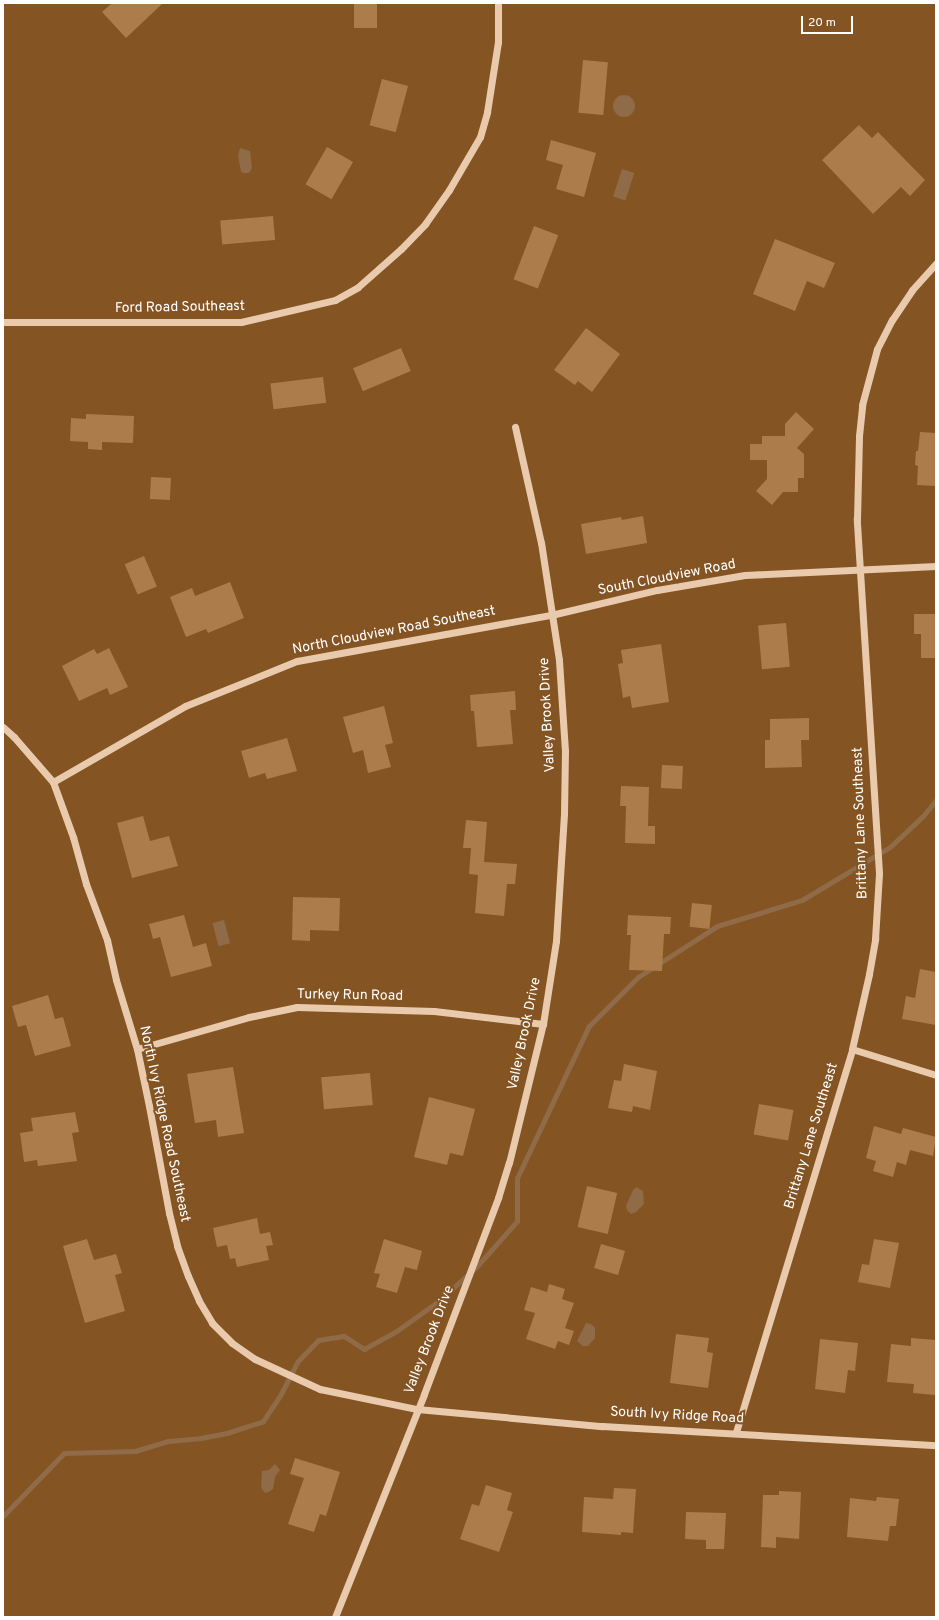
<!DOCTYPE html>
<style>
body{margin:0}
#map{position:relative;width:939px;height:1620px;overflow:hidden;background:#855423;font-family:Overpass,sans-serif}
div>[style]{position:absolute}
.water>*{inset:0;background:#8f6b48;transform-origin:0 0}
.round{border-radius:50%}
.stream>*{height:5px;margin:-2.5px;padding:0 2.5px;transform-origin:2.5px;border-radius:2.5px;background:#8f6b48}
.building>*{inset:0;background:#ad7c4b;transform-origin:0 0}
.minor>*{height:7px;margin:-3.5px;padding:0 3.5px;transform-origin:3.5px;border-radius:3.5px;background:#e9caac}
span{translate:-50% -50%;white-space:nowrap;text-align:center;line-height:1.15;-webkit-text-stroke:4px #855423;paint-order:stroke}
.street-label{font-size:14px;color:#fff}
.frame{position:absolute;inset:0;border:4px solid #fff;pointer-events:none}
.scale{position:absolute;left:801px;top:16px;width:52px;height:18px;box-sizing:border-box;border:2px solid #fff;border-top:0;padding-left:5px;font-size:12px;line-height:14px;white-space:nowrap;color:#fff;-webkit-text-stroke:3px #855423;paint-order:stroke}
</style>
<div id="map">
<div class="water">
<div class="round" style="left:613px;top:95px;width:22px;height:22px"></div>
<div style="clip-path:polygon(240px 148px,250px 151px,252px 168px,249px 173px,243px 173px,241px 171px,238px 156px)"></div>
<div style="left:622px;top:169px;width:13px;height:29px;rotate:18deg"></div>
<div style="left:224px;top:920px;width:24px;height:12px;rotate:75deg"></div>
<div style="clip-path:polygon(636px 1187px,643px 1191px,644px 1204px,636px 1212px,631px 1214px,627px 1210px,626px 1206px,633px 1190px)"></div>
<div style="clip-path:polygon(586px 1323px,591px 1324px,595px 1328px,595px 1338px,588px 1346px,583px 1346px,577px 1341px)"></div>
<div style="clip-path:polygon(275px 1464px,280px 1470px,275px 1477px,273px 1489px,267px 1493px,264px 1492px,261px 1487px,262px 1471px,269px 1470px)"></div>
</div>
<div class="stream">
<div style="left:3px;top:1516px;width:88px;rotate:-45.9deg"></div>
<div style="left:64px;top:1453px;width:71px;rotate:-1.6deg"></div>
<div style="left:135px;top:1451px;width:34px;rotate:-17deg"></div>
<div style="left:168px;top:1441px;width:33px;rotate:-5deg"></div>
<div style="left:201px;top:1438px;width:26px;rotate:-11deg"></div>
<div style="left:227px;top:1433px;width:38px;rotate:-18deg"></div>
<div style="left:263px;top:1421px;width:32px;rotate:-56deg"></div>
<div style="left:281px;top:1394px;width:36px;rotate:-63deg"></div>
<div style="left:297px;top:1362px;width:30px;rotate:-46deg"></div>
<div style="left:318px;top:1340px;width:26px;rotate:-9deg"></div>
<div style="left:344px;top:1336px;width:24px;rotate:33deg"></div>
<div style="left:364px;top:1349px;width:39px;rotate:-29deg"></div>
<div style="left:398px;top:1330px;width:52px;rotate:-35.5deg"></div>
<div style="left:440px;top:1300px;width:52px;rotate:-42.6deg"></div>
<div style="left:478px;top:1265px;width:59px;rotate:-48.4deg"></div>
<div style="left:517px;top:1221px;width:43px;rotate:-90deg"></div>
<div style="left:517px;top:1178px;width:168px;rotate:-64.7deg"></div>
<div style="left:589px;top:1026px;width:69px;rotate:-45deg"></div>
<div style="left:638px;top:977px;width:94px;rotate:-32.8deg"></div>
<div style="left:717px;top:926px;width:89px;rotate:-17deg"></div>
<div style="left:802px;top:900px;width:103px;rotate:-31.1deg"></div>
<div style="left:890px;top:847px;width:45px;rotate:-43.2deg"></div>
<div style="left:923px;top:816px;width:21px;rotate:-51deg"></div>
</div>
<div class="building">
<div style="clip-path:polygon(112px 3px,163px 3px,126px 38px,102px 12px)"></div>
<div style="left:354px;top:3px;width:23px;height:25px"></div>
<div style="left:583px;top:60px;width:25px;height:53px;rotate:5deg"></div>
<div style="left:382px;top:79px;width:27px;height:48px;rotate:15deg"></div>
<div style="clip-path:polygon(859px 125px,872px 138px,878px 132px,925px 180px,910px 196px,901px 187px,873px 214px,822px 160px)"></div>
<div style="clip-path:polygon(551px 140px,596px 153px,584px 197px,556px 189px,563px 165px,546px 160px)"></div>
<div style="left:327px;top:147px;width:30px;height:43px;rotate:30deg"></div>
<div style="left:273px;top:216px;width:24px;height:53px;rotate:85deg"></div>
<div style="left:534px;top:226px;width:26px;height:57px;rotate:21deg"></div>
<div style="clip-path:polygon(775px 239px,835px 263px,824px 288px,807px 281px,795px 311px,753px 294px)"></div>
<div style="clip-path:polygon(586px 328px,620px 354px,592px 392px,578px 381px,575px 385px,554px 370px)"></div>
<div style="left:401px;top:348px;width:25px;height:52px;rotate:67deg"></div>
<div style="left:323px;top:377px;width:26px;height:53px;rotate:83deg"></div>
<div style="clip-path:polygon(796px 412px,814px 429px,797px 448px,804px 454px,804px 478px,798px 478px,798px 492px,783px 492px,772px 505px,756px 491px,767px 479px,767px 460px,750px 460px,750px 444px,762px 444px,762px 436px,785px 436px,785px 424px)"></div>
<div style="clip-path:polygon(86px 414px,134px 416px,133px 443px,102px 442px,102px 450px,88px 449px,88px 442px,70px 441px,71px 418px,86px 419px)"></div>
<div style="clip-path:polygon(920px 432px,936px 433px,936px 486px,917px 485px,918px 466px,915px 465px,916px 451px,918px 451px)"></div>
<div style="left:151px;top:477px;width:20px;height:22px;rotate:3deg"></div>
<div style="clip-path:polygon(643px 516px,647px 543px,586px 554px,581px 524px,621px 517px,622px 520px)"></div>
<div style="left:144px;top:556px;width:33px;height:21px;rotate:67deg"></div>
<div style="clip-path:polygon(230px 582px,244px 618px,208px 633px,206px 629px,186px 637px,170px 597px,192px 588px,195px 596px)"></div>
<div style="clip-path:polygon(914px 614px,936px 614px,936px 658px,921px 658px,921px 634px,914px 634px)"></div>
<div style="left:786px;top:623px;width:44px;height:28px;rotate:85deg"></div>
<div style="clip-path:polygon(661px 644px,669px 702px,632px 708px,630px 696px,623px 698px,618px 664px,623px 663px,621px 650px)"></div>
<div style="clip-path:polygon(109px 648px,128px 687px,110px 695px,107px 688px,79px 701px,62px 666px,94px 649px,97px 654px)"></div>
<div style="clip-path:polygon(515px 691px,516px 710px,510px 710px,513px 744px,477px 747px,474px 711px,471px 711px,470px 695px)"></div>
<div style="clip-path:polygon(384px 706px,393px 743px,385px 745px,391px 767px,368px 773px,363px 750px,353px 753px,343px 717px)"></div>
<div style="clip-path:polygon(809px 718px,809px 740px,801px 740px,802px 767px,765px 768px,765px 740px,770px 740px,770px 719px)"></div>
<div style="clip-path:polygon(287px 738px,297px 771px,267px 779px,265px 773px,249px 778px,241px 751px)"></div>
<div style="left:662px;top:765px;width:21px;height:23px;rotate:3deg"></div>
<div style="clip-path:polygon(621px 786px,649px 787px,648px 826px,655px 826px,655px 844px,625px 843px,626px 806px,620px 806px)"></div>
<div style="clip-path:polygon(143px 816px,150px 841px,169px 836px,178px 866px,132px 878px,117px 823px)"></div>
<div style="clip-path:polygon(466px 820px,487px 822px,484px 862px,517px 864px,515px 884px,507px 884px,504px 916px,475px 913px,478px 875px,469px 874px,471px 848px,463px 848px)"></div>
<div style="clip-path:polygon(293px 897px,340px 898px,339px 931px,310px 930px,310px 941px,292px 940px)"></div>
<div style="left:692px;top:903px;width:20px;height:24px;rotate:6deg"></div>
<div style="clip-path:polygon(184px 915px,193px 947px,206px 943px,212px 966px,171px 977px,160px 937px,153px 939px,149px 924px)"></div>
<div style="clip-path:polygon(628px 915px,671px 917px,670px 934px,664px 934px,662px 971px,629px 970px,631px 935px,627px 935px)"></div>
<div style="clip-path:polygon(920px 969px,936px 972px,936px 1025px,902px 1019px,906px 996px,915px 998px)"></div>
<div style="clip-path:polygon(48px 995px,55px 1019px,63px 1017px,71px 1046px,35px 1056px,26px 1025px,18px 1027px,12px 1006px)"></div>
<div style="clip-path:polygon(624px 1064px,657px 1071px,650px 1110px,633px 1106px,632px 1112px,608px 1108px,614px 1080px,621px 1081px)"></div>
<div style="clip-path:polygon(233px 1067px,244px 1133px,218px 1137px,216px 1120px,195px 1123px,187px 1074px)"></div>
<div style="left:370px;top:1073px;width:32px;height:49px;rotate:85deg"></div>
<div style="clip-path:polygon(429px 1097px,475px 1109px,463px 1156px,450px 1153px,447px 1165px,414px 1157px)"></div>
<div style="left:759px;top:1104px;width:35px;height:31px;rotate:10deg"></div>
<div style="clip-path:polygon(75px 1112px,79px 1132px,72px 1133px,77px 1161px,38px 1166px,37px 1160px,24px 1162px,20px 1133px,33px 1131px,31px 1118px)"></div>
<div style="clip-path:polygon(874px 1126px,901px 1134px,903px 1128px,936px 1137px,933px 1156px,910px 1150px,906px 1165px,897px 1162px,893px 1177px,873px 1171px,876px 1161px,866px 1158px)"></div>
<div style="left:587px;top:1186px;width:31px;height:42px;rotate:13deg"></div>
<div style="clip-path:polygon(257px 1218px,260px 1234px,270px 1232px,273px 1245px,266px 1246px,269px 1260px,237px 1267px,235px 1258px,230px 1259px,227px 1245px,217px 1247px,213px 1228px)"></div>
<div style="clip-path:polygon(87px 1239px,94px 1260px,116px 1254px,122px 1273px,115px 1275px,125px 1311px,85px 1323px,63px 1246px)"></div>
<div style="clip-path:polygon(384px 1239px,422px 1251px,417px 1270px,405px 1267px,397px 1293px,376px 1287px,380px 1274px,374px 1273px)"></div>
<div style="clip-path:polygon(874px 1239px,899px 1243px,890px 1288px,858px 1282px,862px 1264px,869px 1265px)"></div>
<div style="left:601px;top:1244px;width:25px;height:25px;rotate:16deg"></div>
<div style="clip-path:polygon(549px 1284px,565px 1289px,562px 1299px,574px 1303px,565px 1328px,574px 1331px,569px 1345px,558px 1341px,555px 1349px,526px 1339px,535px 1313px,524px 1310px,531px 1287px,547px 1292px)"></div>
<div style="clip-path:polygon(676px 1334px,709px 1338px,707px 1352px,713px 1353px,708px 1388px,670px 1383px)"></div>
<div style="clip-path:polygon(911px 1338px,936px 1340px,935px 1395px,913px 1393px,914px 1384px,887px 1382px,891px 1344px,911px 1346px)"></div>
<div style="clip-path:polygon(820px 1339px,858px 1343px,855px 1371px,848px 1370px,845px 1393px,815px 1389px)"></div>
<div style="clip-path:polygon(295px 1458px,340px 1472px,326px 1516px,320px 1514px,314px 1532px,288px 1524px,304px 1478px,290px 1474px)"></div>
<div style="clip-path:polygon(486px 1485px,512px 1493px,507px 1510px,513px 1512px,499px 1552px,460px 1539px,472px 1504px,479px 1506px)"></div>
<div style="clip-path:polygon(614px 1488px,636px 1489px,633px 1533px,621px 1532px,621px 1535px,582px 1532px,584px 1497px,613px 1499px)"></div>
<div style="clip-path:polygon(779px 1491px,801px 1492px,799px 1539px,776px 1537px,776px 1548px,761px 1547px,763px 1495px,779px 1495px)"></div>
<div style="clip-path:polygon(877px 1497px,899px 1499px,896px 1526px,890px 1526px,888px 1541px,847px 1537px,850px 1498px,876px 1501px)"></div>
<div style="clip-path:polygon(686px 1512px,726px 1513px,724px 1549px,706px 1549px,706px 1540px,685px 1539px)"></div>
</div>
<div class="minor">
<div style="left:3px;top:322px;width:238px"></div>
<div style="left:241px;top:322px;width:97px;rotate:-13.2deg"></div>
<div style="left:335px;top:300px;width:26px;rotate:-29deg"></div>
<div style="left:358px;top:287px;width:57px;rotate:-41.5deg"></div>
<div style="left:401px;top:249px;width:35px;rotate:-46deg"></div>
<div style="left:425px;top:224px;width:42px;rotate:-54.8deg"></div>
<div style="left:449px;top:190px;width:61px;rotate:-59.7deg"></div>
<div style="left:480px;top:137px;width:26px;rotate:-74deg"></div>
<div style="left:487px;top:112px;width:71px;rotate:-81.1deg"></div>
<div style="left:498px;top:42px;width:39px;rotate:-90deg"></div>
<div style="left:3px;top:727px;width:15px;rotate:42deg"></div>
<div style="left:14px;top:737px;width:60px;rotate:49.1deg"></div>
<div style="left:53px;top:782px;width:59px;rotate:70deg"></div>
<div style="left:73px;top:837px;width:49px;rotate:74.5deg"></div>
<div style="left:86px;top:884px;width:60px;rotate:69.4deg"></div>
<div style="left:107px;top:940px;width:41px;rotate:77.3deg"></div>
<div style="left:116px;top:980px;width:72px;rotate:73.1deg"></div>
<div style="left:137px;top:1049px;width:58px;rotate:78.1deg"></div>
<div style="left:149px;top:1106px;width:109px;rotate:79.4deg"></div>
<div style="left:169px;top:1213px;width:34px;rotate:76deg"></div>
<div style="left:177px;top:1246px;width:32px;rotate:70deg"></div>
<div style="left:188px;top:1276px;width:27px;rotate:66deg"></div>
<div style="left:199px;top:1301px;width:26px;rotate:59deg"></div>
<div style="left:212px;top:1323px;width:28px;rotate:45deg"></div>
<div style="left:232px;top:1343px;width:28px;rotate:35deg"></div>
<div style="left:255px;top:1359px;width:72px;rotate:24.8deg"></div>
<div style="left:320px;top:1389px;width:99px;rotate:11.7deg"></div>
<div style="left:417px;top:1409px;width:186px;rotate:5.3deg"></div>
<div style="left:602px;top:1426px;width:335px;rotate:3.3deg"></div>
<div style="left:53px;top:782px;width:152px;rotate:-29.9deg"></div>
<div style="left:185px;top:706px;width:121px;rotate:-21.9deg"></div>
<div style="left:297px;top:661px;width:258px;rotate:-10.3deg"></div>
<div style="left:551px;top:615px;width:109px;rotate:-13.3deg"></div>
<div style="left:657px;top:590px;width:89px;rotate:-9.7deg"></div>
<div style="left:745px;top:575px;width:191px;rotate:-2.7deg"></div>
<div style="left:137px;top:1049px;width:116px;rotate:-15.9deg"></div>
<div style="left:249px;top:1017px;width:49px;rotate:-11.8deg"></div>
<div style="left:297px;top:1007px;width:137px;rotate:1.7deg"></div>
<div style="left:434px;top:1011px;width:110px;rotate:6.8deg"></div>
<div style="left:852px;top:1049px;width:88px;rotate:17.2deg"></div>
<div style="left:736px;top:1432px;width:400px;rotate:-73.1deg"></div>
<div style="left:852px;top:1049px;width:77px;rotate:-77.2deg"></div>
<div style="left:869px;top:974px;width:36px;rotate:-80deg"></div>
<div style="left:875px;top:939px;width:66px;rotate:-86.5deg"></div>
<div style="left:879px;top:873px;width:355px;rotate:-93.6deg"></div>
<div style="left:857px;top:519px;width:83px;rotate:-88.6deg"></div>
<div style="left:859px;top:436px;width:31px;rotate:-84deg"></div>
<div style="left:862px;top:405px;width:58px;rotate:-75deg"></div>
<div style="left:877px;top:349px;width:33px;rotate:-63deg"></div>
<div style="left:892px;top:320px;width:36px;rotate:-56deg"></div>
<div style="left:912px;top:290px;width:36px;rotate:-48deg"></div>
<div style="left:335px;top:1617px;width:240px;rotate:-68.2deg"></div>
<div style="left:424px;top:1394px;width:210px;rotate:-69.3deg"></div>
<div style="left:498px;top:1198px;width:37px;rotate:-73deg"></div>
<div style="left:509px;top:1163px;width:143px;rotate:-76.3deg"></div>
<div style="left:543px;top:1024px;width:84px;rotate:-81.1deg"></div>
<div style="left:556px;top:941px;width:127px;rotate:-86.4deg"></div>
<div style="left:564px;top:814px;width:63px;rotate:-89.1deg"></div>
<div style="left:565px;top:751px;width:91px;rotate:-93.8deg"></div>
<div style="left:559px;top:660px;width:118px;rotate:-98.7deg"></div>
<div style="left:541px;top:543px;width:119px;rotate:-102.6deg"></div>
</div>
<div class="street-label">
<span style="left:180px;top:308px;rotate:-1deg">Ford Road Southeast</span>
<span style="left:667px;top:578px;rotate:-11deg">South Cloudview Road</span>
<span style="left:394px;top:631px;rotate:-11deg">North Cloudview Road Southeast</span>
<span style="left:548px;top:715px;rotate:-93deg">Valley Brook Drive</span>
<span style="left:861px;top:823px;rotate:-92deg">Brittany Lane Southeast</span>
<span style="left:350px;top:996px;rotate:1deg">Turkey Run Road</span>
<span style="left:525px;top:1034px;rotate:-78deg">Valley Brook Drive</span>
<span style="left:164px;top:1124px;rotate:78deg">North Ivy Ridge Road Southeast</span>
<span style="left:812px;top:1136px;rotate:-73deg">Brittany Lane Southeast</span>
<span style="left:430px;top:1340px;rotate:-69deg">Valley Brook Drive</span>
<span style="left:677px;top:1416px;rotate:3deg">South Ivy Ridge Road</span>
</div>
<div class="frame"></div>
<div class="scale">20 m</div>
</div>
